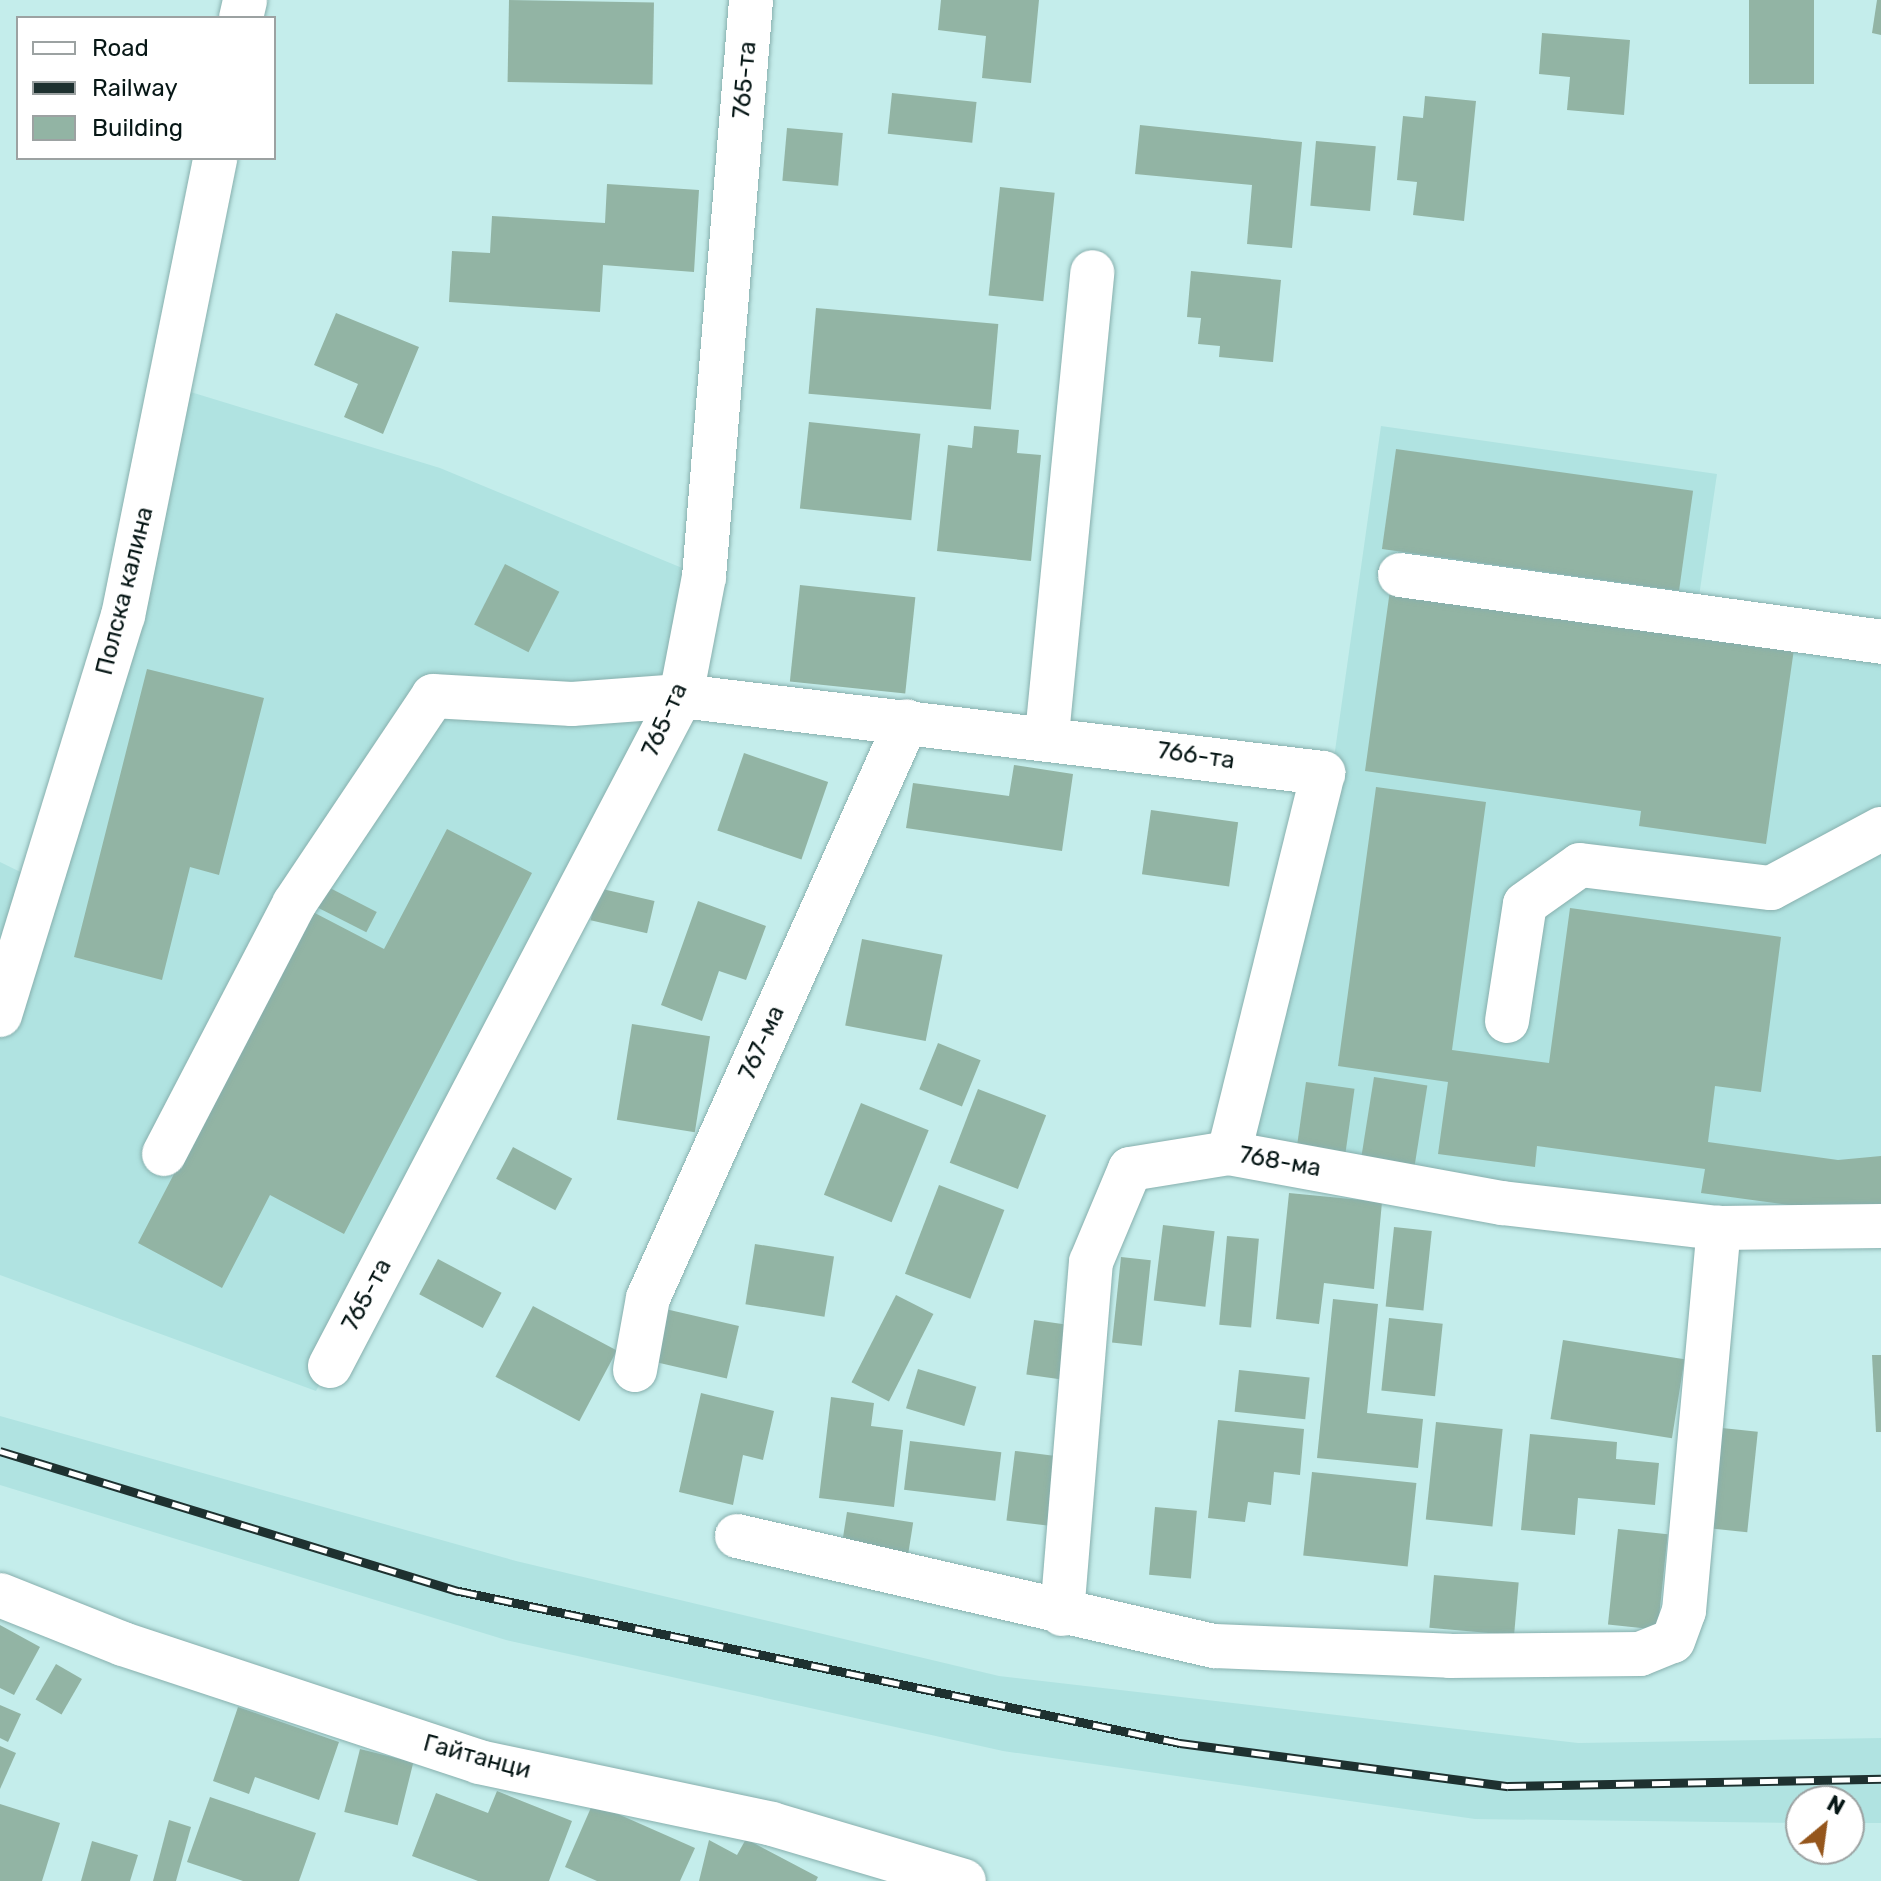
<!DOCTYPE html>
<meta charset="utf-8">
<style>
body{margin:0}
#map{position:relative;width:1881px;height:1881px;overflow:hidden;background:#c4edeb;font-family:Rubik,sans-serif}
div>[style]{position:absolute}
.built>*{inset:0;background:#b0e3e1}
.building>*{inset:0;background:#92b4a4;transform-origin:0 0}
.roads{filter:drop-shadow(0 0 2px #87afad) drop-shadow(0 0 2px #87afad)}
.minor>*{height:44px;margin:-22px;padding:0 22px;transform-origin:22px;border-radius:22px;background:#fff}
.rail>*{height:9px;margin-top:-4.5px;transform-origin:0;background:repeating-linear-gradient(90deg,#fff 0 18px,#1e3130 0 36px);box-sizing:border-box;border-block:2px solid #1e3130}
span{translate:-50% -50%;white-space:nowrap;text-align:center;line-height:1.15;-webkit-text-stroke:6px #fff;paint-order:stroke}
.street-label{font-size:24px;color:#071716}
.legend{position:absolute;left:16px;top:16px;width:260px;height:144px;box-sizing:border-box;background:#fff;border:2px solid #9ca2a2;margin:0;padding:10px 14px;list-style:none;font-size:24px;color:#071716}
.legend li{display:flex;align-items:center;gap:16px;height:40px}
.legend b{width:40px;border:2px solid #9ca2a2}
.north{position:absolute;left:1785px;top:1785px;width:80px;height:80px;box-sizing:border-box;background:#fff;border:2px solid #9ca2a2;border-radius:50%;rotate:29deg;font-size:22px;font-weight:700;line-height:32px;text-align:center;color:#071716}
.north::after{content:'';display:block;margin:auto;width:28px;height:36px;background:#95561c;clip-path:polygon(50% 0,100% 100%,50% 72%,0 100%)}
</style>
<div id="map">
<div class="built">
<div style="clip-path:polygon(171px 386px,440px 468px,704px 577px,681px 696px,316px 1391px,0 1275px,0 862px,43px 883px)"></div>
<div style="clip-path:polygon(1381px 426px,1717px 474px,1696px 617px,1881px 642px,1881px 1226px,1229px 1153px,1334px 758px)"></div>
<div style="clip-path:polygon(0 1416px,516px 1561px,999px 1676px,1578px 1743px,1881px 1738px,1881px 1823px,1849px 1823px,1849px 1801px,1801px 1801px,1801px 1823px,1475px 1819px,1003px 1751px,506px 1640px,0 1485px)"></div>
</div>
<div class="building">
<div style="left:509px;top:0;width:145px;height:82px;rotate:1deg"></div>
<div style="clip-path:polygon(941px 0,1039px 0,1031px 83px,982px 78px,986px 36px,938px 30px)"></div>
<div style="left:1749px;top:0;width:65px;height:84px"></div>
<div style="clip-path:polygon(1877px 0,1881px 0,1881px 35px,1872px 33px)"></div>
<div style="clip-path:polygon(1542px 33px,1630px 40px,1624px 115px,1567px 110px,1570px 77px,1539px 74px)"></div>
<div style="left:892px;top:93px;width:85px;height:41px;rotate:6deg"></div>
<div style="clip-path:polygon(1425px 96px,1476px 101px,1464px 221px,1413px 215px,1417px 182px,1397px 180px,1403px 116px,1423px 118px)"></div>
<div style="clip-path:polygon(1140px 125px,1302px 142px,1292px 248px,1247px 244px,1252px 185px,1135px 174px)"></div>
<div style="left:787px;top:128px;width:56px;height:53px;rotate:5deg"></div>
<div style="left:1316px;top:141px;width:60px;height:65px;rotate:5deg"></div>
<div style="clip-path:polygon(607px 184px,699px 190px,694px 272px,603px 265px,600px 312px,449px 302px,452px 251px,490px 253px,492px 216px,605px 223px)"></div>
<div style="left:1000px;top:187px;width:55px;height:109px;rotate:6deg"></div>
<div style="clip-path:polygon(1191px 271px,1281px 280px,1273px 362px,1219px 357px,1220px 346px,1198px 344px,1201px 318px,1187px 317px)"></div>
<div style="left:816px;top:308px;width:183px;height:86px;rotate:5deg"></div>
<div style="clip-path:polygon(336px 313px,419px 347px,383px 434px,344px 417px,358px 384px,314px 365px)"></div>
<div style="left:809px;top:422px;width:112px;height:87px;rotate:6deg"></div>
<div style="clip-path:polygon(974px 426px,1019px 430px,1017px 453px,1041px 455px,1031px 561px,937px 551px,948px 445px,972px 448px)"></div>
<div style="left:1396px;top:449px;width:300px;height:101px;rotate:8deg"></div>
<div style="left:505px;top:564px;width:61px;height:68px;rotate:27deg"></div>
<div style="left:800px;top:585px;width:116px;height:97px;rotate:6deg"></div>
<div style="clip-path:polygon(1390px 590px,1794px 649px,1766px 844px,1639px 826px,1641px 811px,1365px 771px)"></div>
<div style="clip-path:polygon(147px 669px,264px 698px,219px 875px,190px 867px,162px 980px,74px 957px)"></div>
<div style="left:744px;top:753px;width:89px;height:82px;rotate:19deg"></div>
<div style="clip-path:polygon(1014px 765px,1073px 774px,1062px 851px,906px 828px,913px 783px,1009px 796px)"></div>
<div style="clip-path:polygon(1376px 787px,1486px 802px,1452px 1050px,1549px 1063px,1570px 908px,1781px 937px,1761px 1092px,1715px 1086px,1708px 1142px,1838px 1160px,1881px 1156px,1881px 1206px,1832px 1211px,1701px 1193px,1705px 1169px,1537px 1146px,1535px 1167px,1438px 1154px,1448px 1082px,1338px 1066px)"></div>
<div style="left:1151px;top:810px;width:88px;height:65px;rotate:8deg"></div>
<div style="clip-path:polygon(447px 829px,532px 873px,344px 1234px,270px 1195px,222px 1288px,138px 1243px,311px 911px,384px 949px)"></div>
<div style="left:326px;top:886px;width:57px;height:23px;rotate:27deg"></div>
<div style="left:598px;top:888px;width:58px;height:33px;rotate:13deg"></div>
<div style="clip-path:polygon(698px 901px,766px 926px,746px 980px,719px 971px,702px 1021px,661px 1005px)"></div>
<div style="left:862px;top:939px;width:82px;height:88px;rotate:11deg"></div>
<div style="left:632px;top:1024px;width:79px;height:97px;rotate:9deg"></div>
<div style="left:938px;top:1043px;width:46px;height:50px;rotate:22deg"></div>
<div style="left:1374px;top:1077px;width:54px;height:81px;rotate:9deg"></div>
<div style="left:1306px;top:1082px;width:49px;height:72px;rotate:8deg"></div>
<div style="left:978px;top:1089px;width:73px;height:79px;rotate:21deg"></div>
<div style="left:861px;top:1103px;width:73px;height:99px;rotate:22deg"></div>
<div style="left:513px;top:1147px;width:67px;height:36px;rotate:28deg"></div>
<div style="left:939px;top:1185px;width:70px;height:95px;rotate:21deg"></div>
<div style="clip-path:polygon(1289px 1193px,1382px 1202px,1374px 1289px,1324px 1283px,1319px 1324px,1276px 1319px)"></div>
<div style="left:1163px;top:1225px;width:52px;height:76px;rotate:7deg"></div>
<div style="left:1394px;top:1227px;width:38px;height:80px;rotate:6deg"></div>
<div style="left:1227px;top:1236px;width:32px;height:89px;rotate:5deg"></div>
<div style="left:755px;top:1244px;width:80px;height:61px;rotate:9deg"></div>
<div style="left:1121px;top:1257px;width:30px;height:86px;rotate:6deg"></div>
<div style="left:438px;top:1259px;width:72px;height:40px;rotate:28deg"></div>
<div style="left:896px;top:1295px;width:42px;height:98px;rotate:27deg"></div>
<div style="clip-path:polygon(1333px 1299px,1378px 1304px,1367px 1413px,1423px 1419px,1418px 1468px,1317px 1458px)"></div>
<div style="left:533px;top:1306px;width:95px;height:80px;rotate:28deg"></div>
<div style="left:661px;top:1308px;width:80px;height:54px;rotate:13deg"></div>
<div style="left:1389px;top:1318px;width:54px;height:73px;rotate:6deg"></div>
<div style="left:1034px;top:1320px;width:41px;height:55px;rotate:8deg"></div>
<div style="left:1563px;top:1340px;width:123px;height:80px;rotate:9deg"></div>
<div style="clip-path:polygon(1872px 1355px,1881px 1355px,1881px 1432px,1876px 1432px)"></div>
<div style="left:918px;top:1369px;width:61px;height:41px;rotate:17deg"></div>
<div style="left:1239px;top:1370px;width:71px;height:42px;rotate:6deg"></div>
<div style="clip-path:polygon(701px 1393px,774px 1411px,763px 1460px,743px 1455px,733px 1505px,679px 1492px)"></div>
<div style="clip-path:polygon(831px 1397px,874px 1403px,871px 1426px,903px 1430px,894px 1507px,819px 1498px)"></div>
<div style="clip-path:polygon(1218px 1420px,1304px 1429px,1300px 1475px,1274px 1472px,1271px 1505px,1248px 1502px,1245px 1522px,1208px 1518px)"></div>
<div style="left:1436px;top:1422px;width:67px;height:98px;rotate:6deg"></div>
<div style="left:1722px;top:1428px;width:36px;height:101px;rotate:6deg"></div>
<div style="clip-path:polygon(1530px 1434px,1617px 1442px,1616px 1459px,1659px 1463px,1655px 1505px,1578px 1498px,1575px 1535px,1521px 1530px)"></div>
<div style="left:910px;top:1441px;width:92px;height:49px;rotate:7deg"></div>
<div style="left:1015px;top:1451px;width:41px;height:70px;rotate:7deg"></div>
<div style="left:1312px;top:1472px;width:105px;height:84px;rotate:6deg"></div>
<div style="left:1155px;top:1507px;width:42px;height:68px;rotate:5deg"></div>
<div style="left:847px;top:1512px;width:67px;height:44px;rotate:9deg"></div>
<div style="left:1618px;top:1529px;width:50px;height:96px;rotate:6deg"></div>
<div style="left:1434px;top:1575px;width:85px;height:53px;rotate:5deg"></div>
<div style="clip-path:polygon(0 1625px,40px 1647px,14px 1695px,0 1688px)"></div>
<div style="left:56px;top:1664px;width:30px;height:41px;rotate:30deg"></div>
<div style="clip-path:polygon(0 1705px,21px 1714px,8px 1742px,0 1738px)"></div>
<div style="clip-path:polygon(238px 1707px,339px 1742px,319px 1800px,255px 1777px,249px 1794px,213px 1781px)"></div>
<div style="clip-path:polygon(0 1746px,16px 1753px,0 1789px)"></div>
<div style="left:360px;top:1749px;width:55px;height:65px;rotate:14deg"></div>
<div style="clip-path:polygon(497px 1791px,572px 1821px,549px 1881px,478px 1881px,412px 1856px,436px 1793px,488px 1813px)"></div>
<div style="clip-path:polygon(210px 1797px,316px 1833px,299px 1881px,243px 1881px,187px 1862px)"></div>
<div style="clip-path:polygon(593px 1803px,695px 1848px,680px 1881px,597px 1881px,565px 1867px)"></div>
<div style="clip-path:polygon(0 1804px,60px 1823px,42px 1881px,0 1881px)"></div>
<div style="clip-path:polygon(169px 1820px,191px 1827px,176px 1881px,153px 1881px)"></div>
<div style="clip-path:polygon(746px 1839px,818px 1877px,816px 1881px,699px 1881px,709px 1840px,737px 1855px)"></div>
<div style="clip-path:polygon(92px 1841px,138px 1855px,130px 1881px,81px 1881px)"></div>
</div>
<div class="roads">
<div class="minor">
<div style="left:241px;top:18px;width:18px;rotate:-77deg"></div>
<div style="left:1400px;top:575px;width:486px;rotate:7.9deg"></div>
<div style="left:1047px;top:735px;width:465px;rotate:-84.4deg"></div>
<div style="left:0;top:1015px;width:418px;rotate:-72.9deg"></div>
<div style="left:123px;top:616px;width:467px;rotate:-78.6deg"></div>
<div style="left:1507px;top:1021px;width:118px;rotate:-81.3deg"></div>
<div style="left:1525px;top:904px;width:67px;rotate:-35.3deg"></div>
<div style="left:1580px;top:865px;width:192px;rotate:6.9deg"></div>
<div style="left:1771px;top:888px;width:125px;rotate:-28.2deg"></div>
<div style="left:164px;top:1154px;width:282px;rotate:-62.5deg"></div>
<div style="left:294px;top:904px;width:250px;rotate:-56.2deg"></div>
<div style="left:433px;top:696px;width:139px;rotate:3.3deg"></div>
<div style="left:572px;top:704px;width:109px;rotate:-4.2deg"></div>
<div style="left:681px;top:696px;width:647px;rotate:6.84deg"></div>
<div style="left:1323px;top:773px;width:391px;rotate:103.9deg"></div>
<div style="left:330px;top:1366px;width:756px;rotate:-62.35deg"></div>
<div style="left:681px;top:696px;width:121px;rotate:-79.1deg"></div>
<div style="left:704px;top:577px;width:579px;rotate:-85.34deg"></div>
<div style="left:635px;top:1370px;width:73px;rotate:-79.8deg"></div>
<div style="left:648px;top:1298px;width:632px;rotate:-65.83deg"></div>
<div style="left:737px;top:1536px;width:490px;rotate:13deg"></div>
<div style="left:1215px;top:1646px;width:235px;rotate:2.4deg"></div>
<div style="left:1450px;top:1656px;width:190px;rotate:-0.6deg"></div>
<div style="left:1640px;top:1654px;width:35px;rotate:-22deg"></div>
<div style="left:1673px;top:1641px;width:32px;rotate:-70deg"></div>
<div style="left:1684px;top:1611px;width:385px;rotate:-84.8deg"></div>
<div style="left:0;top:1595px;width:132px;rotate:21.7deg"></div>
<div style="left:123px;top:1644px;width:375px;rotate:18.3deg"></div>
<div style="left:479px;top:1762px;width:299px;rotate:11.9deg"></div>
<div style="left:772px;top:1824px;width:200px;rotate:16.5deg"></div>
<div style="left:1062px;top:1614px;width:353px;rotate:-85.3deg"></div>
<div style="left:1091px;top:1262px;width:101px;rotate:-67.2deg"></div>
<div style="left:1130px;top:1169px;width:100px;rotate:-9.2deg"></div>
<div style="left:1229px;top:1153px;width:278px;rotate:10.4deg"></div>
<div style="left:1502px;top:1203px;width:218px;rotate:6.6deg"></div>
<div style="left:1719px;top:1228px;width:162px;rotate:-0.7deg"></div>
</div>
</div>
<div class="rail">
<div style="left:0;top:1451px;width:480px;rotate:17deg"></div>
<div style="left:459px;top:1591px;width:737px;rotate:11.9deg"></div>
<div style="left:1180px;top:1743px;width:331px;rotate:7.5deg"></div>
<div style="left:1508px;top:1786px;width:373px;rotate:-1.1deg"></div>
</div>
<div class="street-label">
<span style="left:745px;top:80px;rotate:-85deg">765-та</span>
<span style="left:125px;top:591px;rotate:-76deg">Полска калина</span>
<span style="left:665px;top:720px;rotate:-66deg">765-та</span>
<span style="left:1196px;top:756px;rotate:8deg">766-та</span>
<span style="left:762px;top:1043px;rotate:-66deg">767-ма</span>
<span style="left:1280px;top:1162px;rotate:10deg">768-ма</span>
<span style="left:367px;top:1295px;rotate:-62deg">765-та</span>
<span style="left:477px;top:1757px;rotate:15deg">Гайтанци</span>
</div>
<ul class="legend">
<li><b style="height:10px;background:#fff"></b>Road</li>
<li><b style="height:10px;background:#1e3130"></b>Railway</li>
<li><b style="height:22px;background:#92b4a4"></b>Building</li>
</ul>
<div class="north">N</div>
</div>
